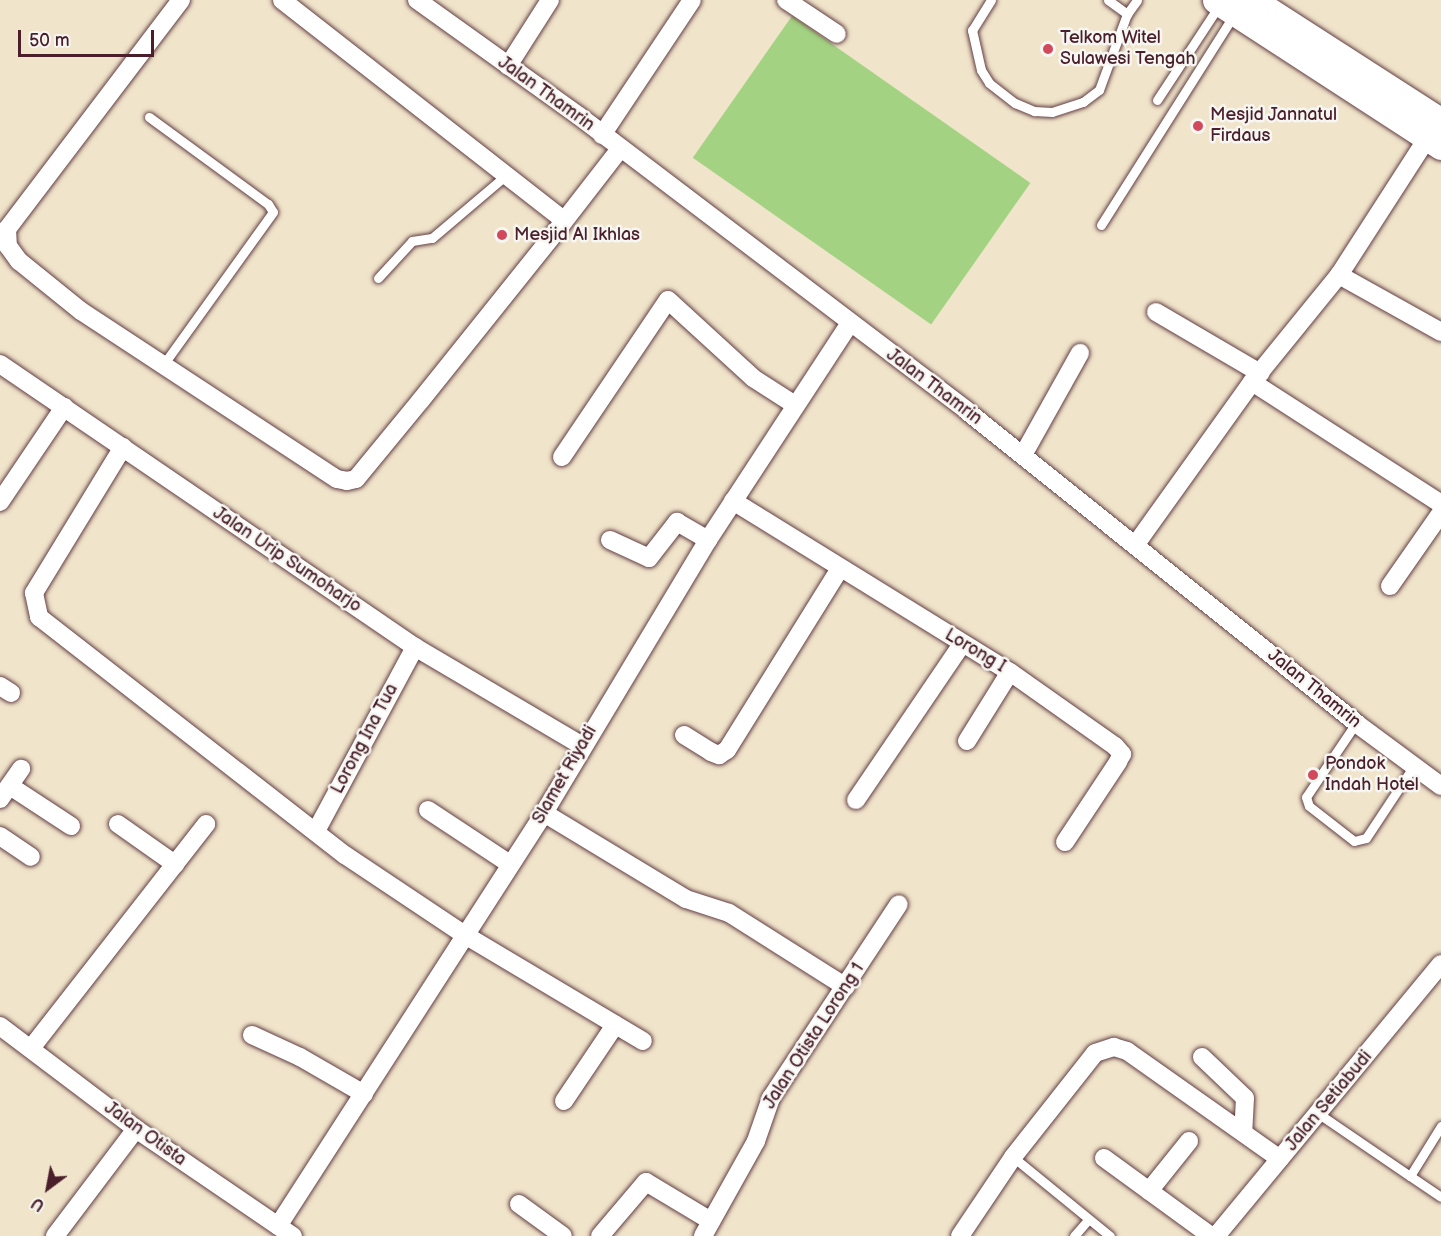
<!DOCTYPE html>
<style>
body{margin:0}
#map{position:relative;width:1441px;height:1236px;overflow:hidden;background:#f0e4ca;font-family:"Balsamiq Sans",sans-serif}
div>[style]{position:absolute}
.green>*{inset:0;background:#a3d382;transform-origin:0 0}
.roads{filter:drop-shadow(0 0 2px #633d43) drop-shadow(0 0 2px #633d43)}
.service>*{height:9px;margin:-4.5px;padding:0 4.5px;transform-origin:4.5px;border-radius:4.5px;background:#fff}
.minor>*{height:18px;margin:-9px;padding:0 9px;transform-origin:9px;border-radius:9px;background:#fff}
.primary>*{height:27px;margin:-13.5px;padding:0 13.5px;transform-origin:13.5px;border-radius:13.5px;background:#fff}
.dots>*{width:16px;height:16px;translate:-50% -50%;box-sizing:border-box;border:3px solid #f6f6f2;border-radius:50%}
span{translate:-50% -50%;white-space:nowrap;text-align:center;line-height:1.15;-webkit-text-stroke:5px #f6f6f2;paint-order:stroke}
.poi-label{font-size:18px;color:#4a1f2b}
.left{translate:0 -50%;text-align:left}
.street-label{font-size:18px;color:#4a1f2b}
.north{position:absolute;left:18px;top:1158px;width:60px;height:60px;-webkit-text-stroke:4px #f6f6f2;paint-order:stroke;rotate:212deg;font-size:16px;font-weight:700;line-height:24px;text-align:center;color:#4a1f2b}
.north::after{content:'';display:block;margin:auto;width:21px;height:27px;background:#4a1f2b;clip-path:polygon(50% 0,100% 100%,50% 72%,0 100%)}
.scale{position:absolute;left:18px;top:30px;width:136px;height:27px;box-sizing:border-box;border:3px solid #4a1f2b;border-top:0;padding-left:8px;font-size:18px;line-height:21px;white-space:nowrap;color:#4a1f2b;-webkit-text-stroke:4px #f6f6f2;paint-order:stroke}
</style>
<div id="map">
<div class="green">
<div style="left:792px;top:16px;width:291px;height:173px;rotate:35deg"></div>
</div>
<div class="roads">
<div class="service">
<div style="left:991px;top:0;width:36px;rotate:122deg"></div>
<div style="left:972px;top:30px;width:41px;rotate:77.3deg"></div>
<div style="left:981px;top:70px;width:15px;rotate:58deg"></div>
<div style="left:989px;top:83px;width:33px;rotate:38deg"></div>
<div style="left:1015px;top:103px;width:21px;rotate:23deg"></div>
<div style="left:1034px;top:111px;width:18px;rotate:3deg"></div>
<div style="left:1052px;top:112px;width:33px;rotate:-18deg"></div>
<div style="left:1083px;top:102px;width:20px;rotate:-37deg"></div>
<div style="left:1099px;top:90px;width:81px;rotate:-69.8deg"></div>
<div style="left:1127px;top:14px;width:17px;rotate:-54deg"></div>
<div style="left:1108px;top:0;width:24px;rotate:36deg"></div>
<div style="left:1157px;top:100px;width:115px;rotate:-56.7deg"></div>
<div style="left:149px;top:117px;width:147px;rotate:36.2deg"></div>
<div style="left:268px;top:204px;width:9px;rotate:58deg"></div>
<div style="left:273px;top:212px;width:188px;rotate:125.7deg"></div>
<div style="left:1101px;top:225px;width:249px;rotate:-57.7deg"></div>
<div style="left:378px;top:278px;width:50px;rotate:-47.4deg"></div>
<div style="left:412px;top:241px;width:20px;rotate:-9deg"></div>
<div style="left:432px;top:238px;width:96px;rotate:-40.3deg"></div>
<div style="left:1356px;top:723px;width:89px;rotate:124deg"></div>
<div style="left:1306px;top:797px;width:9px;rotate:72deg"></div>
<div style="left:1309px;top:806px;width:57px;rotate:37.9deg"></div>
<div style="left:1354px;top:841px;width:12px;rotate:-14deg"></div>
<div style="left:1366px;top:838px;width:85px;rotate:-56.5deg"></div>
<div style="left:1319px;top:1114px;width:110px;rotate:34.3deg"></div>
<div style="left:1410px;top:1176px;width:59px;rotate:-58.2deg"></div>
<div style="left:1013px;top:1157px;width:125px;rotate:39.2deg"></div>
<div style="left:1410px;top:1176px;width:37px;rotate:34deg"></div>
<div style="left:1074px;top:1236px;width:21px;rotate:-49deg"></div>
</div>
<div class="minor">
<div style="left:181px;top:0;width:288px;rotate:127.2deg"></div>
<div style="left:7px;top:229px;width:17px;rotate:87deg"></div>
<div style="left:8px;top:246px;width:19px;rotate:54deg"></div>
<div style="left:19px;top:261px;width:80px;rotate:38.9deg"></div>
<div style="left:81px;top:311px;width:306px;rotate:33.3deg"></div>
<div style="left:337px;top:479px;width:10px;rotate:11deg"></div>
<div style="left:347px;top:481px;width:9px;rotate:-13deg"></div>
<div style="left:356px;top:479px;width:102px;rotate:-50.6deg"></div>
<div style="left:421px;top:400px;width:224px;rotate:-51.3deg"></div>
<div style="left:561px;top:225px;width:7px;rotate:-90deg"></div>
<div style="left:561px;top:218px;width:354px;rotate:-142deg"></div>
<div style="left:417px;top:0;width:199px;rotate:35.6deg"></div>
<div style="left:579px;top:116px;width:487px;rotate:37.2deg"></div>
<div style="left:967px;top:411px;width:499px;rotate:38.7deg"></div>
<div style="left:1356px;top:723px;width:106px;rotate:36.5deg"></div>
<div style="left:786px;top:0;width:61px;rotate:33.7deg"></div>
<div style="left:508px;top:66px;width:78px;rotate:-57.5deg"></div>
<div style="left:602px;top:135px;width:162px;rotate:-56.3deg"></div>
<div style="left:561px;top:225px;width:96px;rotate:-52.2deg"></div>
<div style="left:1339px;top:275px;width:117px;rotate:29.2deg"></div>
<div style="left:1156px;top:312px;width:121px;rotate:30.4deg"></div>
<div style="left:0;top:364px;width:502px;rotate:34.29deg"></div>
<div style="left:415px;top:647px;width:193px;rotate:30.6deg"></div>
<div style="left:1252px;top:382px;width:225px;rotate:32.8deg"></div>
<div style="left:123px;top:447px;width:171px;rotate:121.4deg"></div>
<div style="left:34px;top:593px;width:25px;rotate:78deg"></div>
<div style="left:39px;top:617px;width:388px;rotate:37.9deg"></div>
<div style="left:345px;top:855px;width:144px;rotate:33.7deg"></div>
<div style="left:465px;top:935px;width:207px;rotate:30.8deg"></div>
<div style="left:1023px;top:455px;width:117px;rotate:-60.8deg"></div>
<div style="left:562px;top:457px;width:189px;rotate:-56deg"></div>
<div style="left:668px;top:300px;width:115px;rotate:42.5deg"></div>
<div style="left:753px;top:378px;width:50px;rotate:32.7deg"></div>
<div style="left:733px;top:501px;width:326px;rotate:31.7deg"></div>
<div style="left:1010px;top:672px;width:128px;rotate:35.2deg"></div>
<div style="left:1115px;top:746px;width:11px;rotate:49deg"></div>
<div style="left:1122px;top:754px;width:9px;rotate:117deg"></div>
<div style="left:1118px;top:762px;width:96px;rotate:123.5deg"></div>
<div style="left:0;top:502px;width:115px;rotate:-56deg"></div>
<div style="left:610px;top:540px;width:43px;rotate:24.8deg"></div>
<div style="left:649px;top:558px;width:46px;rotate:-52.1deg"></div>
<div style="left:677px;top:522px;width:36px;rotate:30deg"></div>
<div style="left:1136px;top:544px;width:199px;rotate:-54.4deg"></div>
<div style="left:1252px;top:382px;width:138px;rotate:-50.9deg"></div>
<div style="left:1339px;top:275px;width:164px;rotate:-57.2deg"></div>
<div style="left:1390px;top:586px;width:89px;rotate:-55.1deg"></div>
<div style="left:0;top:686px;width:13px;rotate:32deg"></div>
<div style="left:684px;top:735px;width:32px;rotate:32deg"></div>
<div style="left:711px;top:752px;width:9px;rotate:21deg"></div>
<div style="left:719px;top:755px;width:9px;rotate:-32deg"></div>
<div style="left:727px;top:750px;width:212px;rotate:-58.1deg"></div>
<div style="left:967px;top:741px;width:81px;rotate:-58.1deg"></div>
<div style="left:10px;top:786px;width:73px;rotate:33.3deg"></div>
<div style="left:0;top:799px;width:37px;rotate:-55deg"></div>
<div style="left:856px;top:800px;width:189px;rotate:-55.8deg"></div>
<div style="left:428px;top:810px;width:98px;rotate:33.4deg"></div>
<div style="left:544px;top:813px;width:166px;rotate:31.2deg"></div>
<div style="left:686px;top:899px;width:45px;rotate:18deg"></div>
<div style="left:729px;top:913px;width:138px;rotate:32.3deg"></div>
<div style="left:118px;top:824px;width:70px;rotate:35.1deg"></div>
<div style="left:316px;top:831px;width:209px;rotate:-61.7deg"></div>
<div style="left:0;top:836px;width:37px;rotate:34deg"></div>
<div style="left:0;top:1026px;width:171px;rotate:37.1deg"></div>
<div style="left:136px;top:1129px;width:190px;rotate:34.3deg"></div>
<div style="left:252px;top:1035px;width:53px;rotate:24.6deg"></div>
<div style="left:300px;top:1057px;width:74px;rotate:30deg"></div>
<div style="left:32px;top:1047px;width:283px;rotate:-52deg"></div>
<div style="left:1202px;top:1057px;width:59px;rotate:43.6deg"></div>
<div style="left:1245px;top:1098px;width:33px;rotate:93deg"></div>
<div style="left:564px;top:1101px;width:92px;rotate:-56.1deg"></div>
<div style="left:1104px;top:1158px;width:132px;rotate:36.1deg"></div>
<div style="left:1149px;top:1191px;width:64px;rotate:-51.3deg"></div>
<div style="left:519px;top:1204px;width:54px;rotate:36deg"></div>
<div style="left:278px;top:1226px;width:491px;rotate:-57.2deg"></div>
<div style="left:544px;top:813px;width:318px;rotate:-59deg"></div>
<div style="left:708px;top:540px;width:259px;rotate:-56.8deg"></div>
<div style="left:55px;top:1236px;width:134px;rotate:-52.9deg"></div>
<div style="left:600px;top:1236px;width:71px;rotate:-49.6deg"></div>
<div style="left:646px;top:1182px;width:76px;rotate:31deg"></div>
<div style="left:703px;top:1236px;width:109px;rotate:-60.8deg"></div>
<div style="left:756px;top:1141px;width:46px;rotate:-70.8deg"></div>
<div style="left:771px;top:1098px;width:232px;rotate:-56.6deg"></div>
<div style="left:960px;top:1236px;width:95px;rotate:-56.1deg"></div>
<div style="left:1013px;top:1157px;width:132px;rotate:-51.7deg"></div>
<div style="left:1095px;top:1053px;width:20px;rotate:-18deg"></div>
<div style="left:1114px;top:1047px;width:14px;rotate:17deg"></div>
<div style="left:1127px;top:1051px;width:187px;rotate:35.2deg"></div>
<div style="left:1216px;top:1236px;width:353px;rotate:-50.4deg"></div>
</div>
<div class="primary">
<div style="left:1216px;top:0;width:268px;rotate:33deg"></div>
<div style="left:1252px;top:0;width:225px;rotate:32.8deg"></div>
</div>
</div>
<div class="dots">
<div style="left:1048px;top:49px;background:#d1495b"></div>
<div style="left:1198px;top:126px;background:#d1495b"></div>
<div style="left:502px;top:235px;background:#d1495b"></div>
<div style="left:1313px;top:775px;background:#d1495b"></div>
</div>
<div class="poi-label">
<span class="left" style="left:1060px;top:49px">Telkom Witel<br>Sulawesi Tengah</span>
<span class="left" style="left:1210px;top:126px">Mesjid Jannatul<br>Firdaus</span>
<span class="left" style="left:514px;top:235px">Mesjid Al Ikhlas</span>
<span class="left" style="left:1325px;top:775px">Pondok<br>Indah Hotel</span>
</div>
<div class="street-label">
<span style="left:546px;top:94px;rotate:36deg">Jalan Thamrin</span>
<span style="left:934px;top:387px;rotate:37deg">Jalan Thamrin</span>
<span style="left:287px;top:560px;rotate:34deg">Jalan Urip Sumoharjo</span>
<span style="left:975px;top:651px;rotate:31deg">Lorong I</span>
<span style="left:1314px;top:689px;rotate:39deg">Jalan Thamrin</span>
<span style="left:365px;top:739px;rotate:-62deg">Lorong Ina Tua</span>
<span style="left:565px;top:775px;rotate:-60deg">Slamet Riyadi</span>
<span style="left:814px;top:1036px;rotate:-57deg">Jalan Otista Lorong 1</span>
<span style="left:1329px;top:1101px;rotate:-50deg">Jalan Setiabudi</span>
<span style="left:145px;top:1134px;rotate:36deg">Jalan Otista</span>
</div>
<div class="north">U</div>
<div class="scale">50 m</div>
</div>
